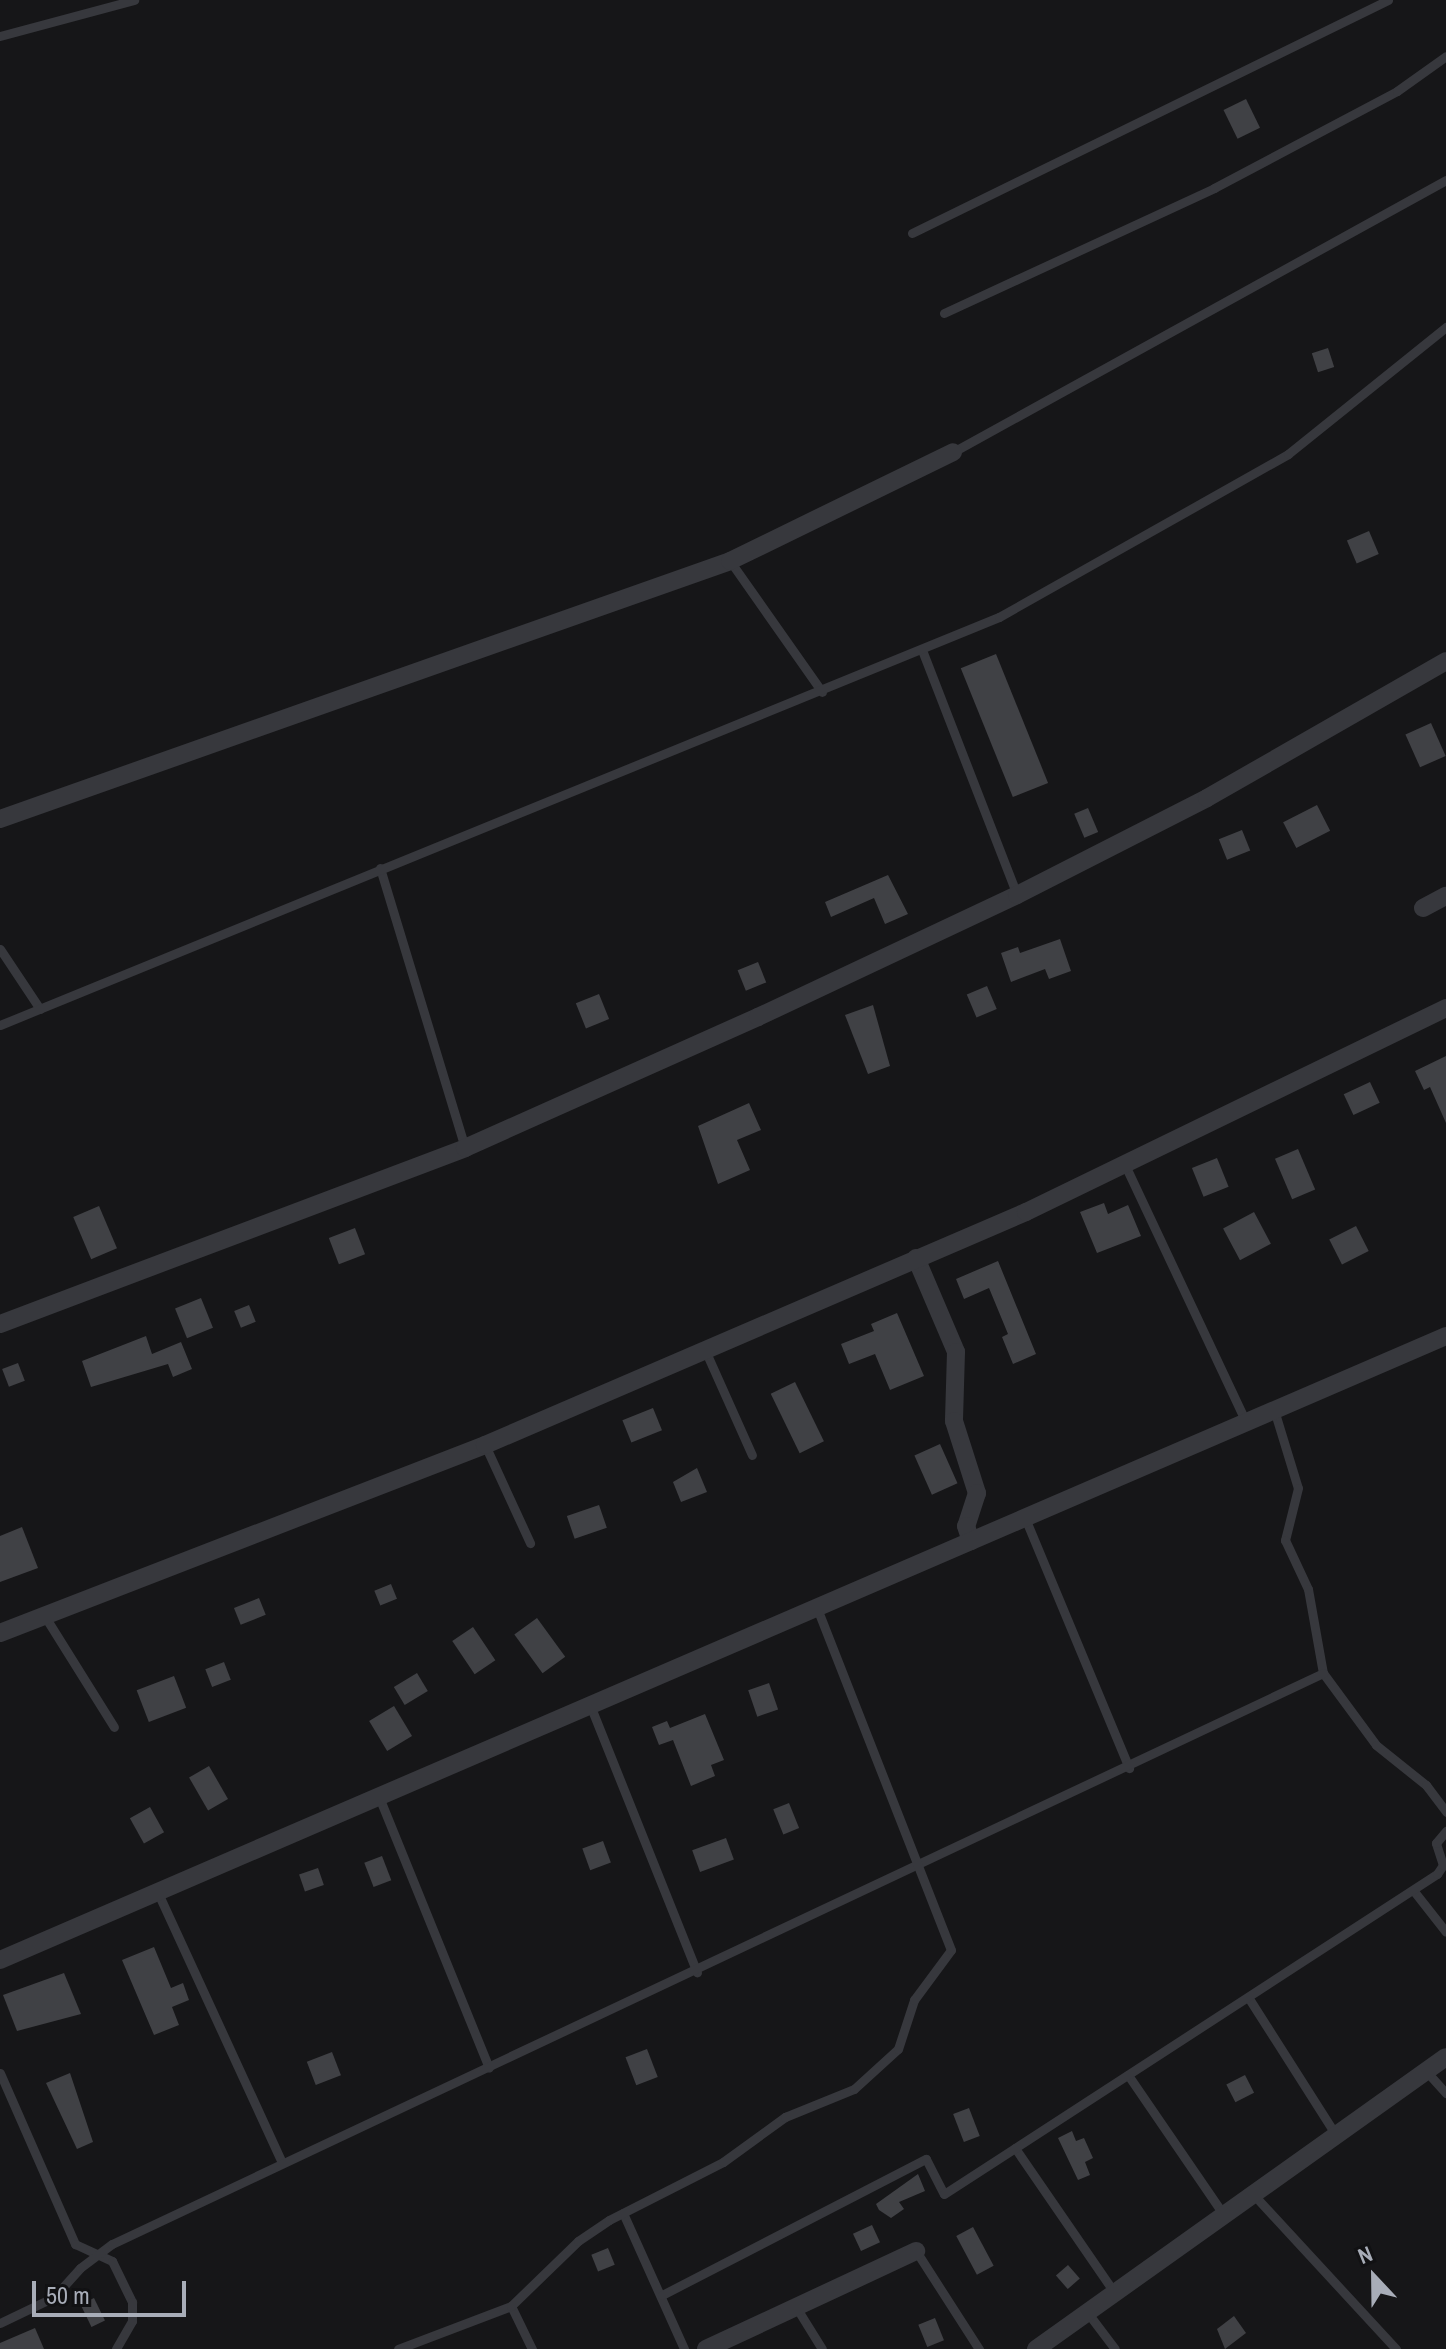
<!DOCTYPE html>
<style>
body{margin:0}
#map{position:relative;width:1446px;height:2349px;overflow:hidden;background:#161618;font-family:"Archivo Narrow",sans-serif}
div>[style]{position:absolute}
.building>*{inset:0;background:#404145;transform-origin:0 0}
.service>*{height:9px;margin:-4.5px;padding:0 4.5px;transform-origin:4.5px;border-radius:4.5px;background:#37383d}
.minor>*{height:18px;margin:-9px;padding:0 9px;transform-origin:9px;border-radius:9px;background:#37383d}
span{translate:-50% -50%;white-space:nowrap;text-align:center;line-height:1.15;-webkit-text-stroke:7px #111113;paint-order:stroke}
.north{position:absolute;left:1334px;top:2237px;width:80px;height:80px;-webkit-text-stroke:6px #111113;paint-order:stroke;rotate:338deg;font-size:22px;font-weight:700;line-height:32px;text-align:center;color:#a8adb8}
.north::after{content:'';display:block;margin:auto;width:28px;height:36px;background:#a8adb8;clip-path:polygon(50% 0,100% 100%,50% 72%,0 100%)}
.scale{position:absolute;left:32px;top:2281px;width:154px;height:36px;box-sizing:border-box;border:4px solid #a8adb8;border-top:0;padding-left:10px;font-size:24px;line-height:28px;white-space:nowrap;color:#a8adb8;-webkit-text-stroke:6px #111113;paint-order:stroke}
</style>
<div id="map">
<div class="building">
<div style="left:1246px;top:99px;width:32px;height:25px;rotate:64deg"></div>
<div style="left:1328px;top:348px;width:20px;height:17px;rotate:72deg"></div>
<div style="left:1369px;top:531px;width:25px;height:24px;rotate:67deg"></div>
<div style="left:996px;top:654px;width:139px;height:38px;rotate:68deg"></div>
<div style="left:1431px;top:723px;width:36px;height:28px;rotate:66deg"></div>
<div style="left:1317px;top:805px;width:29px;height:38px;rotate:63deg"></div>
<div style="left:1088px;top:808px;width:26px;height:15px;rotate:67deg"></div>
<div style="left:1242px;top:830px;width:22px;height:25px;rotate:68deg"></div>
<div style="clip-path:polygon(888px 875px,908px 914px,885px 924px,874px 898px,831px 917px,825px 902px)"></div>
<div style="clip-path:polygon(1060px 939px,1071px 971px,1049px 979px,1045px 969px,1011px 982px,1001px 953px,1018px 947px,1020px 953px)"></div>
<div style="left:758px;top:962px;width:22px;height:22px;rotate:68deg"></div>
<div style="left:987px;top:986px;width:25px;height:22px;rotate:67deg"></div>
<div style="left:599px;top:994px;width:27px;height:25px;rotate:68deg"></div>
<div style="clip-path:polygon(873px 1005px,890px 1066px,868px 1074px,845px 1015px)"></div>
<div style="clip-path:polygon(1446px 1056px,1446px 1123px,1430px 1087px,1424px 1090px,1415px 1071px)"></div>
<div style="left:1370px;top:1082px;width:23px;height:29px;rotate:65deg"></div>
<div style="clip-path:polygon(749px 1103px,761px 1130px,737px 1140px,750px 1170px,718px 1184px,698px 1126px)"></div>
<div style="left:1298px;top:1149px;width:44px;height:25px;rotate:67deg"></div>
<div style="left:1217px;top:1158px;width:31px;height:27px;rotate:68deg"></div>
<div style="clip-path:polygon(1104px 1203px,1108px 1214px,1128px 1205px,1141px 1236px,1097px 1253px,1080px 1212px)"></div>
<div style="left:99px;top:1206px;width:46px;height:28px;rotate:67deg"></div>
<div style="left:1254px;top:1212px;width:36px;height:35px;rotate:62deg"></div>
<div style="left:1356px;top:1226px;width:28px;height:30px;rotate:63deg"></div>
<div style="left:355px;top:1228px;width:28px;height:28px;rotate:69deg"></div>
<div style="clip-path:polygon(998px 1261px,1036px 1354px,1013px 1364px,1002px 1337px,1008px 1334px,989px 1288px,964px 1299px,956px 1279px)"></div>
<div style="left:201px;top:1298px;width:32px;height:28px;rotate:68deg"></div>
<div style="left:249px;top:1305px;width:18px;height:16px;rotate:68deg"></div>
<div style="clip-path:polygon(897px 1313px,924px 1376px,890px 1390px,875px 1354px,849px 1364px,841px 1344px,874px 1331px,871px 1324px)"></div>
<div style="clip-path:polygon(146px 1336px,152px 1354px,181px 1342px,192px 1369px,173px 1377px,168px 1364px,91px 1387px,82px 1361px)"></div>
<div style="left:18px;top:1363px;width:19px;height:17px;rotate:69deg"></div>
<div style="left:795px;top:1382px;width:66px;height:27px;rotate:64deg"></div>
<div style="left:653px;top:1408px;width:24px;height:33px;rotate:68deg"></div>
<div style="left:940px;top:1444px;width:43px;height:28px;rotate:66deg"></div>
<div style="clip-path:polygon(697px 1468px,707px 1492px,681px 1502px,673px 1482px)"></div>
<div style="left:599px;top:1505px;width:24px;height:34px;rotate:71deg"></div>
<div style="clip-path:polygon(22px 1527px,38px 1568px,0 1582px,0 1536px)"></div>
<div style="left:391px;top:1584px;width:16px;height:18px;rotate:68deg"></div>
<div style="left:259px;top:1598px;width:18px;height:27px;rotate:68deg"></div>
<div style="left:537px;top:1618px;width:48px;height:28px;rotate:54deg"></div>
<div style="left:473px;top:1627px;width:40px;height:25px;rotate:56deg"></div>
<div style="left:224px;top:1662px;width:19px;height:20px;rotate:69deg"></div>
<div style="left:417px;top:1673px;width:21px;height:27px;rotate:59deg"></div>
<div style="left:174px;top:1676px;width:34px;height:40px;rotate:69deg"></div>
<div style="left:769px;top:1683px;width:28px;height:22px;rotate:71deg"></div>
<div style="left:394px;top:1706px;width:35px;height:29px;rotate:59deg"></div>
<div style="clip-path:polygon(705px 1714px,724px 1760px,711px 1765px,715px 1776px,691px 1786px,673px 1740px,659px 1745px,652px 1727px,667px 1721px,670px 1728px)"></div>
<div style="left:209px;top:1766px;width:38px;height:23px;rotate:60deg"></div>
<div style="left:789px;top:1803px;width:27px;height:17px;rotate:68deg"></div>
<div style="left:150px;top:1807px;width:29px;height:23px;rotate:61deg"></div>
<div style="left:726px;top:1838px;width:23px;height:36px;rotate:70deg"></div>
<div style="left:603px;top:1841px;width:23px;height:22px;rotate:70deg"></div>
<div style="left:382px;top:1856px;width:26px;height:19px;rotate:69deg"></div>
<div style="left:318px;top:1868px;width:18px;height:20px;rotate:71deg"></div>
<div style="clip-path:polygon(154px 1947px,171px 1988px,183px 1983px,189px 2000px,172px 2007px,179px 2025px,154px 2035px,122px 1960px)"></div>
<div style="clip-path:polygon(64px 1973px,81px 2014px,17px 2031px,3px 1995px)"></div>
<div style="left:647px;top:2049px;width:30px;height:23px;rotate:69deg"></div>
<div style="left:332px;top:2052px;width:25px;height:27px;rotate:69deg"></div>
<div style="clip-path:polygon(70px 2073px,93px 2142px,77px 2149px,46px 2083px)"></div>
<div style="left:1245px;top:2075px;width:20px;height:21px;rotate:63deg"></div>
<div style="left:969px;top:2108px;width:30px;height:17px;rotate:69deg"></div>
<div style="clip-path:polygon(1072px 2131px,1076px 2141px,1084px 2138px,1093px 2158px,1085px 2162px,1090px 2175px,1078px 2180px,1058px 2138px)"></div>
<div style="clip-path:polygon(918px 2174px,925px 2191px,899px 2202px,904px 2209px,891px 2218px,879px 2210px,876px 2204px)"></div>
<div style="left:872px;top:2225px;width:19px;height:21px;rotate:65deg"></div>
<div style="left:973px;top:2227px;width:44px;height:19px;rotate:62deg"></div>
<div style="left:608px;top:2248px;width:18px;height:18px;rotate:68deg"></div>
<div style="left:1068px;top:2265px;width:18px;height:16px;rotate:49deg"></div>
<div style="left:94px;top:2298px;width:25px;height:15px;rotate:64deg"></div>
<div style="clip-path:polygon(1234px 2316px,1246px 2333px,1225px 2349px,1217px 2329px)"></div>
<div style="left:935px;top:2318px;width:24px;height:18px;rotate:68deg"></div>
<div style="clip-path:polygon(35px 2328px,44px 2349px,0 2349px,0 2343px)"></div>
</div>
<div class="service">
<div style="left:0;top:36px;width:139px;rotate:-15deg"></div>
<div style="left:912px;top:233px;width:530px;rotate:-26.08deg"></div>
<div style="left:944px;top:313px;width:298px;rotate:-24.8deg"></div>
<div style="left:1214px;top:188px;width:207px;rotate:-27.9deg"></div>
<div style="left:1397px;top:91px;width:60px;rotate:-35.5deg"></div>
<div style="left:953px;top:452px;width:563px;rotate:-28.89deg"></div>
<div style="left:730px;top:561px;width:160px;rotate:54.9deg"></div>
<div style="left:922px;top:650px;width:263px;rotate:68.8deg"></div>
<div style="left:380px;top:868px;width:293px;rotate:73.1deg"></div>
<div style="left:0;top:949px;width:72px;rotate:56.3deg"></div>
<div style="left:0;top:1025px;width:1079px;rotate:-22.22deg"></div>
<div style="left:999px;top:617px;width:332px;rotate:-29.4deg"></div>
<div style="left:1288px;top:454px;width:203px;rotate:-38.8deg"></div>
<div style="left:1125px;top:1165px;width:284px;rotate:64.8deg"></div>
<div style="left:705px;top:1350px;width:115px;rotate:65.9deg"></div>
<div style="left:1275px;top:1413px;width:78px;rotate:73deg"></div>
<div style="left:1298px;top:1488px;width:54px;rotate:104deg"></div>
<div style="left:1285px;top:1540px;width:54px;rotate:64.9deg"></div>
<div style="left:1308px;top:1589px;width:85px;rotate:79.9deg"></div>
<div style="left:1323px;top:1673px;width:89px;rotate:53.6deg"></div>
<div style="left:1376px;top:1745px;width:64px;rotate:38.7deg"></div>
<div style="left:1426px;top:1785px;width:34px;rotate:53deg"></div>
<div style="left:485px;top:1445px;width:108px;rotate:65.3deg"></div>
<div style="left:1025px;top:1518px;width:271px;rotate:67.4deg"></div>
<div style="left:44px;top:1615px;width:132px;rotate:58deg"></div>
<div style="left:590px;top:1705px;width:288px;rotate:68.2deg"></div>
<div style="left:379px;top:1797px;width:292px;rotate:67.9deg"></div>
<div style="left:1413px;top:1890px;width:53px;rotate:51.8deg"></div>
<div style="left:158px;top:1893px;width:297px;rotate:65.3deg"></div>
<div style="left:1248px;top:1997px;width:164px;rotate:57.5deg"></div>
<div style="left:1426px;top:2071px;width:30px;rotate:48deg"></div>
<div style="left:0;top:2073px;width:187px;rotate:66.3deg"></div>
<div style="left:75px;top:2244px;width:41px;rotate:24.7deg"></div>
<div style="left:112px;top:2261px;width:46px;rotate:64deg"></div>
<div style="left:132px;top:2302px;width:19px;rotate:90deg"></div>
<div style="left:132px;top:2321px;width:32px;rotate:120deg"></div>
<div style="left:1128px;top:2075px;width:168px;rotate:55.6deg"></div>
<div style="left:1015px;top:2148px;width:175px;rotate:55.5deg"></div>
<div style="left:1253px;top:2194px;width:211px;rotate:47.3deg"></div>
<div style="left:623px;top:2213px;width:149px;rotate:65.8deg"></div>
<div style="left:916px;top:2251px;width:117px;rotate:57.3deg"></div>
<div style="left:662px;top:2295px;width:297px;rotate:-27.3deg"></div>
<div style="left:926px;top:2159px;width:39px;rotate:63deg"></div>
<div style="left:944px;top:2194px;width:588px;rotate:-32.99deg"></div>
<div style="left:1437px;top:1874px;width:11px;rotate:-56deg"></div>
<div style="left:1443px;top:1865px;width:23px;rotate:-108deg"></div>
<div style="left:1436px;top:1843px;width:16px;rotate:-50deg"></div>
<div style="left:511px;top:2306px;width:48px;rotate:64deg"></div>
<div style="left:796px;top:2307px;width:49px;rotate:58.2deg"></div>
<div style="left:1087px;top:2312px;width:46px;rotate:52.9deg"></div>
<div style="left:0;top:2323px;width:60px;rotate:-25.7deg"></div>
<div style="left:54px;top:2297px;width:39px;rotate:-48deg"></div>
<div style="left:80px;top:2268px;width:40px;rotate:-37deg"></div>
<div style="left:112px;top:2244px;width:1339px;rotate:-25.24deg"></div>
<div style="left:398px;top:2349px;width:121px;rotate:-20.8deg"></div>
<div style="left:511px;top:2306px;width:93px;rotate:-44.1deg"></div>
<div style="left:578px;top:2241px;width:37px;rotate:-34deg"></div>
<div style="left:609px;top:2220px;width:128px;rotate:-27deg"></div>
<div style="left:723px;top:2162px;width:77px;rotate:-36deg"></div>
<div style="left:785px;top:2117px;width:74px;rotate:-22.1deg"></div>
<div style="left:854px;top:2089px;width:59px;rotate:-42.3deg"></div>
<div style="left:898px;top:2049px;width:52px;rotate:-71.9deg"></div>
<div style="left:914px;top:2000px;width:62px;rotate:-53.5deg"></div>
<div style="left:951px;top:1950px;width:367px;rotate:-111.4deg"></div>
</div>
<div class="minor">
<div style="left:0;top:819px;width:774px;rotate:-19.46deg"></div>
<div style="left:730px;top:561px;width:248px;rotate:-26deg"></div>
<div style="left:1423px;top:908px;width:26px;rotate:-28deg"></div>
<div style="left:916px;top:1258px;width:102px;rotate:66.9deg"></div>
<div style="left:956px;top:1352px;width:69px;rotate:91.7deg"></div>
<div style="left:954px;top:1421px;width:76px;rotate:72.3deg"></div>
<div style="left:977px;top:1493px;width:35px;rotate:108deg"></div>
<div style="left:966px;top:1526px;width:16px;rotate:72deg"></div>
<div style="left:0;top:1324px;width:497px;rotate:-20.7deg"></div>
<div style="left:465px;top:1148px;width:321px;rotate:-24.1deg"></div>
<div style="left:758px;top:1017px;width:286px;rotate:-25.2deg"></div>
<div style="left:1017px;top:895px;width:213px;rotate:-27deg"></div>
<div style="left:1207px;top:798px;width:275px;rotate:-29.8deg"></div>
<div style="left:0;top:1633px;width:520px;rotate:-21.19deg"></div>
<div style="left:485px;top:1445px;width:589px;rotate:-23.3deg"></div>
<div style="left:1026px;top:1212px;width:467px;rotate:-25.9deg"></div>
<div style="left:0;top:1960px;width:1575px;rotate:-23.34deg"></div>
<div style="left:706px;top:2349px;width:232px;rotate:-25deg"></div>
<div style="left:1036px;top:2349px;width:503px;rotate:-35.46deg"></div>
</div>
<div class="north">N</div>
<div class="scale">50 m</div>
</div>
